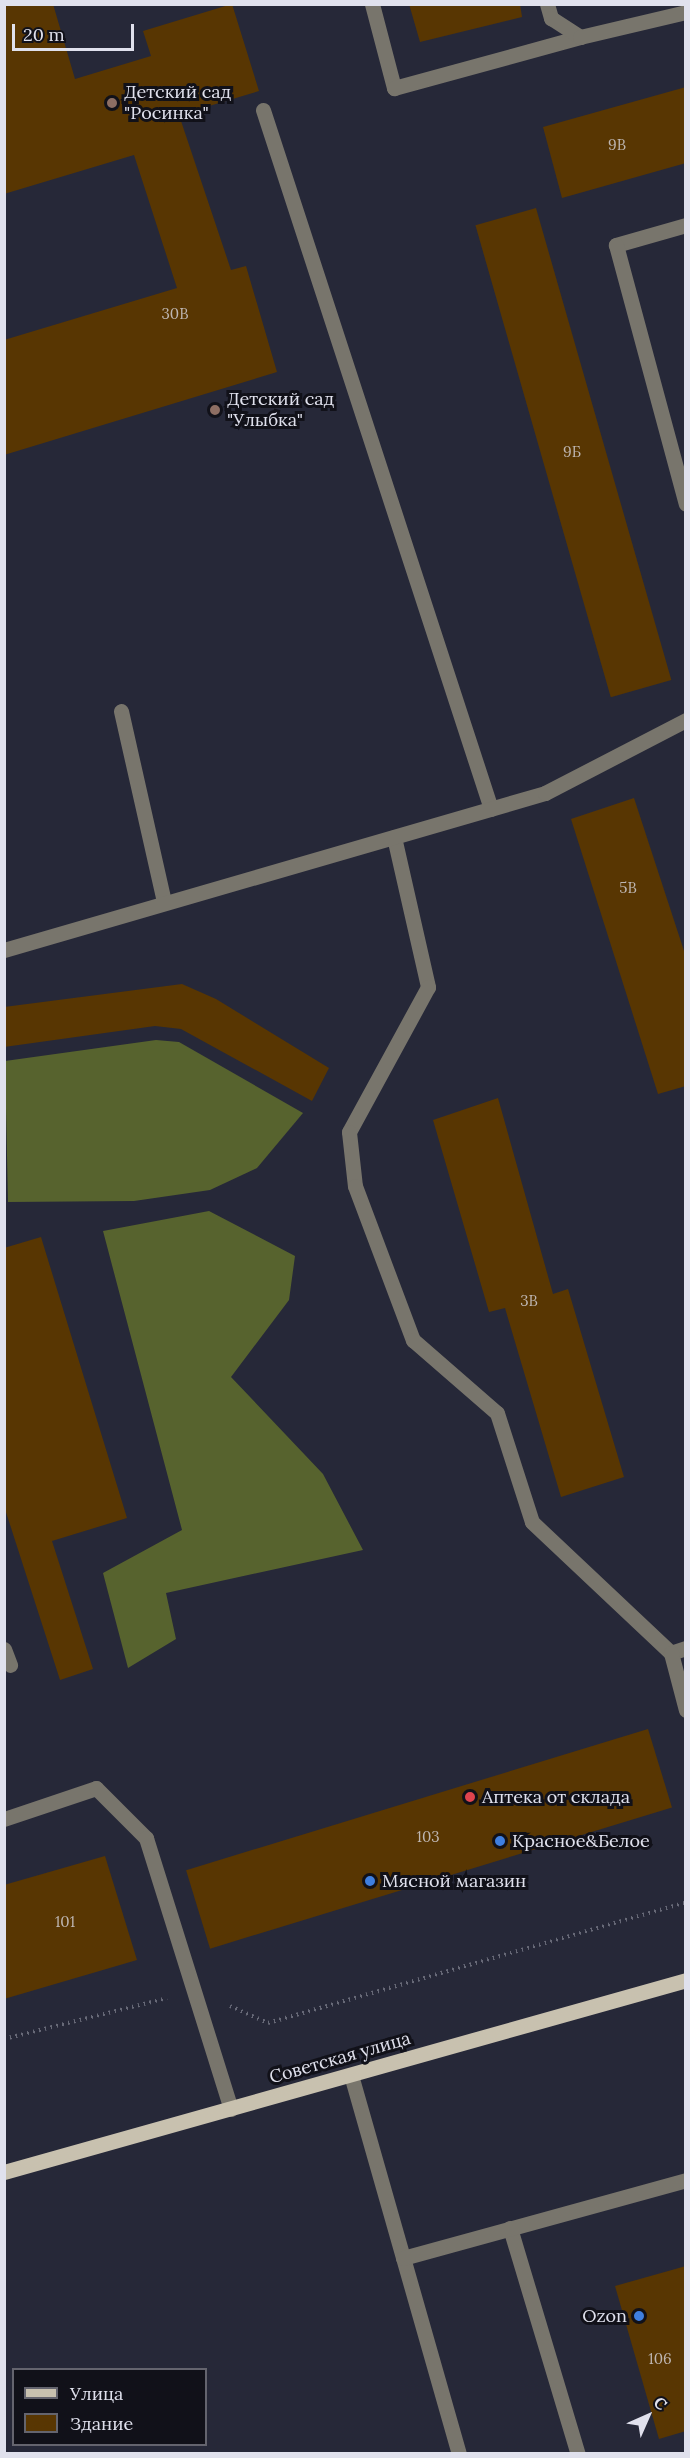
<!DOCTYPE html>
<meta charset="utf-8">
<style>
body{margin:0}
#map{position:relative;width:690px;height:2458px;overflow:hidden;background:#262838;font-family:Lora,serif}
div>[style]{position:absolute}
.forest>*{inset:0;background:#57632e}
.building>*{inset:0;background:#583602;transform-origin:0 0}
.path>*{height:4px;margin-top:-2px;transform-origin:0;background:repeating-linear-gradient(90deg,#676977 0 1.5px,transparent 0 6px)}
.minor>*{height:15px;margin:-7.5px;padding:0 7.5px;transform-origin:7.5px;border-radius:7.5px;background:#78756c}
.major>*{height:15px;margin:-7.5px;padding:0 7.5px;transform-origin:7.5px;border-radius:7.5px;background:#c8c1af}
.dots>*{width:16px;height:16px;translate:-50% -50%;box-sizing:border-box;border:3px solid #111119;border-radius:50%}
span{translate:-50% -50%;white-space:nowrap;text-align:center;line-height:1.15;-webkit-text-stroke:6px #111119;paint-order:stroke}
.number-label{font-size:15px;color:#beb6b2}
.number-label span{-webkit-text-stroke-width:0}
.poi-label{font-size:18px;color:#e0e1ed}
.left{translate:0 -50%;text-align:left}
.right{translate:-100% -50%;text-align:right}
.street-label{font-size:18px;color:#e0e1ed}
.frame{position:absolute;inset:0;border:6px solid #e0e1ed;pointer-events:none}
.legend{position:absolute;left:12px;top:2368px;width:195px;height:78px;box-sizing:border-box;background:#111119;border:2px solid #64646e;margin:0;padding:8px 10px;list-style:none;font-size:18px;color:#e0e1ed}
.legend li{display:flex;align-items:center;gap:12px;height:30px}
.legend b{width:30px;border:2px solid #64646e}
.north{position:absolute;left:618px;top:2386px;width:60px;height:60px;-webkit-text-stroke:4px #111119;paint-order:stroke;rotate:45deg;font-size:16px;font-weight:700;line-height:24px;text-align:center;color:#e0e1ed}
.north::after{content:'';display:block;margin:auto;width:21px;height:27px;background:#e0e1ed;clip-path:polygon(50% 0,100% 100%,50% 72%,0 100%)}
.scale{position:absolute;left:12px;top:24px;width:122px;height:27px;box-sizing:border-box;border:3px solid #e0e1ed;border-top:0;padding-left:8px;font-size:18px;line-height:21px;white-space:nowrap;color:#e0e1ed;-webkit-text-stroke:4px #111119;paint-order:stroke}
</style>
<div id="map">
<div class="forest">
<div style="clip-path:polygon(156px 1040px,179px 1042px,303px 1113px,257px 1168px,210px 1190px,134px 1201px,8px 1202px,5px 1061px)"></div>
<div style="clip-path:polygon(209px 1211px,295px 1256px,289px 1300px,231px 1377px,323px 1474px,363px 1550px,166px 1593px,176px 1639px,128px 1668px,103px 1573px,182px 1530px,103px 1231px)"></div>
</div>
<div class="building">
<div style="clip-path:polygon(4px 4px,53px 4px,75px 79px,151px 56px,143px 31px,232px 4px,259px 91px,179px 115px,231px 270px,246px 266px,277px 372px,4px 455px,4px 340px,177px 288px,134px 155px,4px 194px)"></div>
<div style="clip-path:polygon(409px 4px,520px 4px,522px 17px,420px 42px)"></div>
<div style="clip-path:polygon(686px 87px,686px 163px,562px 198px,543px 127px)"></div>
<div style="left:536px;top:208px;width:491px;height:63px;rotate:74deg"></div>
<div style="clip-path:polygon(634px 798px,686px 957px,686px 1086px,658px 1094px,571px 819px)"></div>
<div style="clip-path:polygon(182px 984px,216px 999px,329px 1068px,312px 1101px,181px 1029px,155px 1026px,4px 1047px,4px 1007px)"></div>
<div style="clip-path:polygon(498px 1098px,553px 1294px,568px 1289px,624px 1477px,561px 1497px,505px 1308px,489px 1312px,433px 1120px)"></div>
<div style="clip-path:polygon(41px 1237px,127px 1518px,52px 1541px,93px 1669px,60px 1680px,4px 1506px,4px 1248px)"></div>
<div style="left:648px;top:1729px;width:82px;height:483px;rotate:73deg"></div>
<div style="clip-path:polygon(105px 1856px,137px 1960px,4px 1999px,4px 1885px)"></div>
<div style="clip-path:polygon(686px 2266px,686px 2431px,659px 2439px,615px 2286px)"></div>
</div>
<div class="path">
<div style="left:230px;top:2006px;width:42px;rotate:24.1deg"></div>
<div style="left:268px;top:2023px;width:435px;rotate:-16.1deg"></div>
<div style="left:4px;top:2039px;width:168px;rotate:-14.1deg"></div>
</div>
<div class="minor">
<div style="left:372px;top:4px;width:87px;rotate:75.3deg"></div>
<div style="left:394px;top:88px;width:193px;rotate:-15.3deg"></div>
<div style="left:547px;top:4px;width:15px;rotate:74deg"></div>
<div style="left:551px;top:18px;width:35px;rotate:33deg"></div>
<div style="left:580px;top:37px;width:109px;rotate:-13.3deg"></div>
<div style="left:263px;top:110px;width:735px;rotate:71.93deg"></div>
<div style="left:686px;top:225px;width:73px;rotate:164.1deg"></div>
<div style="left:616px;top:245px;width:268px;rotate:74.9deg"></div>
<div style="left:121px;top:711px;width:196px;rotate:77.3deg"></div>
<div style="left:394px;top:837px;width:154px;rotate:77.2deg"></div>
<div style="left:428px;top:987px;width:165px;rotate:118.6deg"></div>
<div style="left:349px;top:1132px;width:54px;rotate:83.7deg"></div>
<div style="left:355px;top:1186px;width:165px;rotate:69.4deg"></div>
<div style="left:413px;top:1340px;width:111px;rotate:41deg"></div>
<div style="left:497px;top:1413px;width:114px;rotate:72.2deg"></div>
<div style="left:532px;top:1522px;width:191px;rotate:43.3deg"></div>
<div style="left:4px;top:950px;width:563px;rotate:-16.18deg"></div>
<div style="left:545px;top:793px;width:159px;rotate:-27.4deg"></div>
<div style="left:686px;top:1648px;width:16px;rotate:162deg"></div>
<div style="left:671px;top:1653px;width:59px;rotate:75.3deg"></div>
<div style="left:4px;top:1649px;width:17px;rotate:69deg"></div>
<div style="left:4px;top:1819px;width:97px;rotate:-18.6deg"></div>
<div style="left:96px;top:1788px;width:71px;rotate:45deg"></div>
<div style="left:146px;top:1838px;width:284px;rotate:72.6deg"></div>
<div style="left:351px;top:2075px;width:394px;rotate:74.1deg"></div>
<div style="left:510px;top:2228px;width:236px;rotate:73.3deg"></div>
<div style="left:403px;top:2258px;width:294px;rotate:-15.4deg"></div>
</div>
<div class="major">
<div style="left:4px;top:2172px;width:709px;rotate:-15.72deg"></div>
</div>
<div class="dots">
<div style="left:112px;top:103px;background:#8d6e63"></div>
<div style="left:215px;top:410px;background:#8d6e63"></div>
<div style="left:470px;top:1797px;background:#e0444e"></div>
<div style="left:500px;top:1841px;background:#3f7fe0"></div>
<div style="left:370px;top:1881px;background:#3f7fe0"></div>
<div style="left:639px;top:2316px;background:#3f7fe0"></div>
</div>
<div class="number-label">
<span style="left:617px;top:145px">9В</span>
<span style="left:175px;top:314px">30В</span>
<span style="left:572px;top:452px">9Б</span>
<span style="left:628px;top:888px">5В</span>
<span style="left:529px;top:1301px">3В</span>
<span style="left:428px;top:1837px">103</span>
<span style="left:65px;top:1922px">101</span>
<span style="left:660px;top:2359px">106</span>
</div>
<div class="poi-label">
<span class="left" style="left:124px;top:103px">Детский сад<br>"Росинка"</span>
<span class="left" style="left:227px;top:410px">Детский сад<br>"Улыбка"</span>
<span class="left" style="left:482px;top:1797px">Аптека от склада</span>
<span class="left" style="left:512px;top:1841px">Красное&amp;Белое</span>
<span class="left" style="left:382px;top:1881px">Мясной магазин</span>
<span class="right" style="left:627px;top:2316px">Ozon</span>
</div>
<div class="street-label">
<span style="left:340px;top:2058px;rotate:-16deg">Советская улица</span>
</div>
<div class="frame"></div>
<ul class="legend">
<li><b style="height:8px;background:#c8c1af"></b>Улица</li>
<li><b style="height:16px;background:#583602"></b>Здание</li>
</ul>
<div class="north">С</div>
<div class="scale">20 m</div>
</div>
